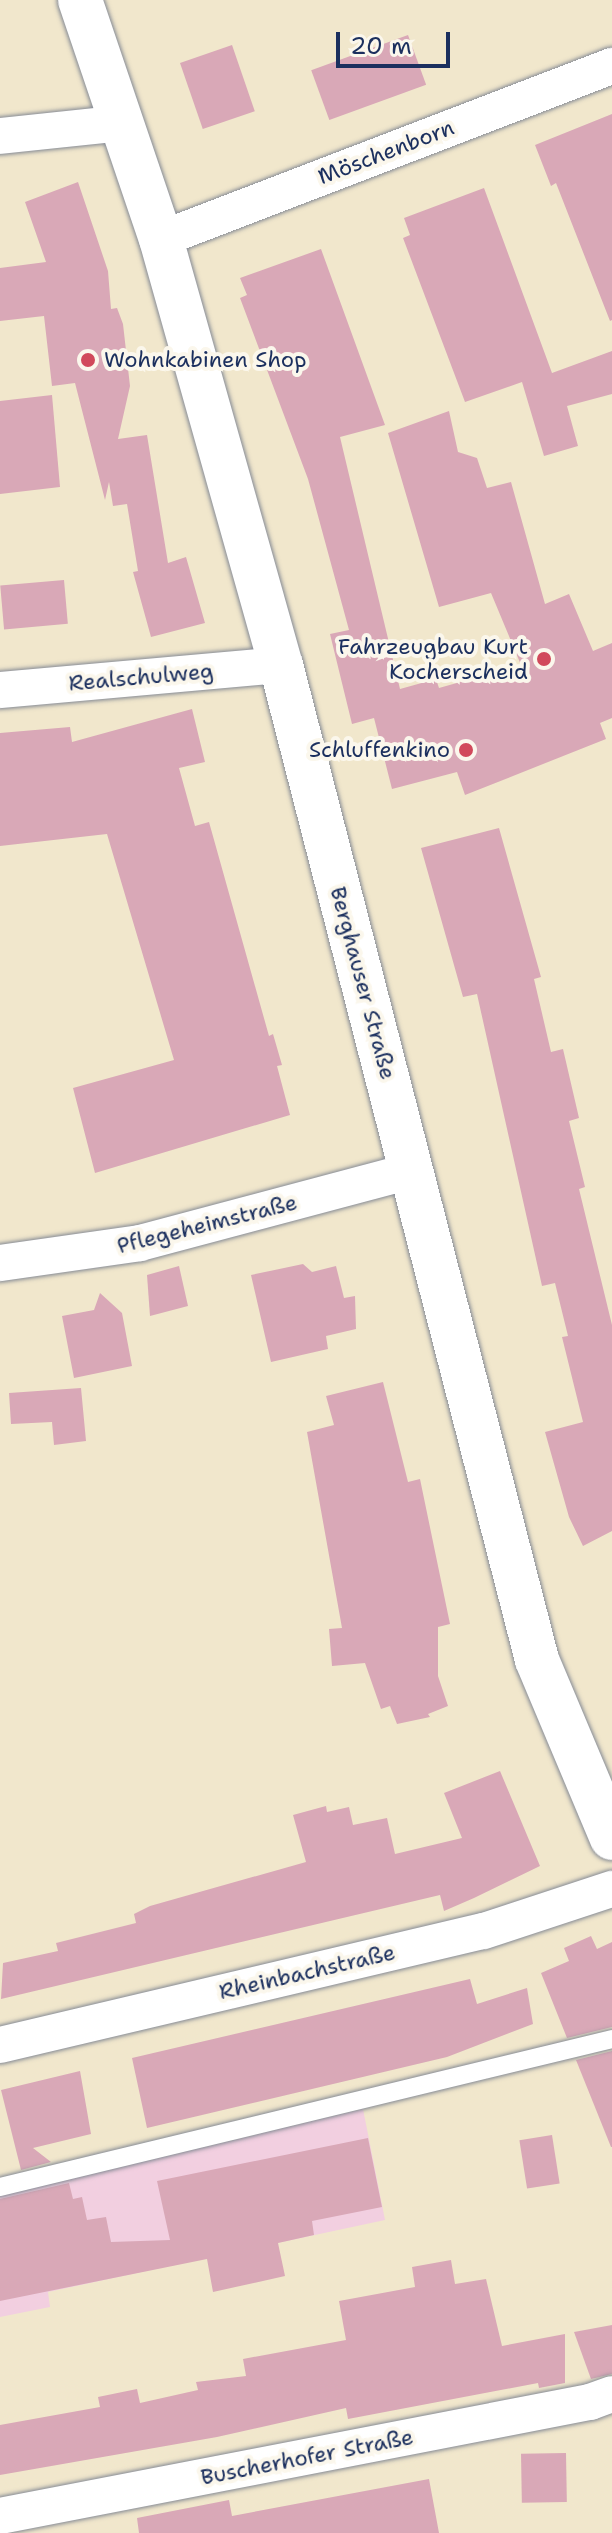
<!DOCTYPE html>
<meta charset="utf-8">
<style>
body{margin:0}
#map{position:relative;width:612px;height:2533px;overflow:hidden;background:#f1e7cc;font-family:"Shantell Sans",sans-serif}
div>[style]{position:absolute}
.built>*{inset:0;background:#f2cfe0}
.building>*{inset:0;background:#d9a8b7;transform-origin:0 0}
.roads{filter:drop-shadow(0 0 2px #868b95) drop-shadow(0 0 2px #868b95)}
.service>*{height:18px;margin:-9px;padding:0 9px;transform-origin:9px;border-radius:9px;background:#fff}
.minor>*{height:36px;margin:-18px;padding:0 18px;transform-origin:18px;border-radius:18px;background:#fff}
.tertiary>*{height:44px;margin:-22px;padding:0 22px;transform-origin:22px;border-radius:22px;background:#fff}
.dots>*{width:22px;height:22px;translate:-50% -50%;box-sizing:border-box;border:4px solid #fbf7ec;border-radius:50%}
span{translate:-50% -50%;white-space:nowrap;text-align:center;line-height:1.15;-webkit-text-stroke:8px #fbf7ec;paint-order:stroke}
.street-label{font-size:22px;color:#1b2f5e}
.poi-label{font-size:22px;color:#1b2f5e}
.left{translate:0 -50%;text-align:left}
.right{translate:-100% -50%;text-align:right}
.scale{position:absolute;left:336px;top:32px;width:114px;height:36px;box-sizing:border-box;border:4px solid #1b2f5e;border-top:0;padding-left:10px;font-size:24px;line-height:28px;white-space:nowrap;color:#1b2f5e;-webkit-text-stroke:6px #fbf7ec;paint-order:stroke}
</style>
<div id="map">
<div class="built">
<div style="clip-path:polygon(363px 2109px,385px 2220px,48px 2292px,50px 2307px,0 2317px,0 2196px)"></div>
</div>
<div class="building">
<div style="left:408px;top:35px;width:53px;height:103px;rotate:70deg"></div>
<div style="left:232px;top:45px;width:70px;height:55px;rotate:71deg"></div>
<div style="clip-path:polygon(612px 114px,612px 320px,610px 321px,556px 183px,551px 186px,535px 145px)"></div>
<div style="clip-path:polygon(78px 182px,108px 271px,111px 309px,117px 308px,123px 324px,130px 386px,118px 439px,147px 435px,168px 563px,186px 557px,205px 623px,151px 637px,133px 572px,138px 571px,127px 504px,113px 506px,109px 482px,105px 500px,75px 383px,52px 386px,44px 316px,0 321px,0 268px,46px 262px,25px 202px)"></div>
<div style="clip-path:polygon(484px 188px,552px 373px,612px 351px,612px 394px,567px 406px,578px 446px,544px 456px,522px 382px,465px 402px,403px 238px,410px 235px,404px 218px)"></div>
<div style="clip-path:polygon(321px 249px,385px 425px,340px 437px,400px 689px,436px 679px,439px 688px,521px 665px,491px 593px,439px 607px,388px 433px,449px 411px,458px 452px,477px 458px,487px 488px,511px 482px,545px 604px,569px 594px,593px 651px,612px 643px,612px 718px,600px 723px,606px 739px,465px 795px,457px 772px,392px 789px,374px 718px,352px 724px,330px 634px,349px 630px,308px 479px,240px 298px,247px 295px,240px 278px)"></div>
<div style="clip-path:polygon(52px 395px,60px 487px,0 494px,0 401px)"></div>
<div style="left:64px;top:580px;width:44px;height:64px;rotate:85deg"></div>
<div style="clip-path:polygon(192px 709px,205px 762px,179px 768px,195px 826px,209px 822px,269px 1036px,273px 1034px,282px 1065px,277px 1066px,290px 1115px,95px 1173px,73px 1088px,174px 1060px,107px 834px,0 846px,0 733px,70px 727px,72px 742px)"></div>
<div style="clip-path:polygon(499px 828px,541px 977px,534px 979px,551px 1052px,563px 1049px,579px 1118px,569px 1121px,585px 1187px,579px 1189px,612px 1325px,612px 1531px,583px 1546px,569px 1517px,545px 1432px,583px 1422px,562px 1337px,568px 1336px,555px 1283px,542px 1286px,477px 994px,463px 997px,421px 848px)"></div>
<div style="clip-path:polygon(303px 1264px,312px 1272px,336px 1266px,344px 1298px,355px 1296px,356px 1329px,326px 1336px,328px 1349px,271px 1362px,251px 1275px)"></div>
<div style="clip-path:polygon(179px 1266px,188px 1306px,150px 1316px,147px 1275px)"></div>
<div style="clip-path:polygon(100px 1293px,122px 1313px,132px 1366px,74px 1378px,62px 1316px,94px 1310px)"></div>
<div style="clip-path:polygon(383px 1382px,408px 1482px,420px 1479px,450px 1624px,438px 1627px,438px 1676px,448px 1706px,428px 1714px,430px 1717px,397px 1724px,390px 1706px,381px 1709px,365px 1663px,332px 1666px,329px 1629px,342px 1628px,307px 1432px,334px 1425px,326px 1396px)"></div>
<div style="clip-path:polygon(81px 1388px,86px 1441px,54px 1445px,52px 1422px,11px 1424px,9px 1393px)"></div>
<div style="clip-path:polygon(500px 1771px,540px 1866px,474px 1898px,444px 1911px,440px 1895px,1px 1999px,3px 1963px,58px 1951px,56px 1943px,136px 1923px,134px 1914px,150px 1906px,306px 1862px,293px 1815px,326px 1806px,327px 1812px,349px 1807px,353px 1825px,387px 1818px,395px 1854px,462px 1838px,444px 1793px)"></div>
<div style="clip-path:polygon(591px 1936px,597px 1949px,612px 1942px,612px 2027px,567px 2038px,541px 1973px,569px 1961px,564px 1948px)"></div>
<div style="clip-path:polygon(470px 1979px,477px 2004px,527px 1988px,533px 2024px,447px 2057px,147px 2128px,132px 2058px)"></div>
<div style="clip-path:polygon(612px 2051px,612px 2147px,611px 2147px,576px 2060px)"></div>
<div style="clip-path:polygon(80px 2071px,91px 2134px,33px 2148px,51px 2162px,21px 2170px,1px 2090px)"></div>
<div style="left:552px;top:2135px;width:49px;height:33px;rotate:81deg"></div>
<div style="clip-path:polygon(368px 2138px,382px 2207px,312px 2221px,314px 2235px,278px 2243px,285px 2276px,213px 2292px,207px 2259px,0 2301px,0 2199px,69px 2183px,73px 2199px,82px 2197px,87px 2220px,106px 2217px,111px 2242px,170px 2240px,157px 2181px)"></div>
<div style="clip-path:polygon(451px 2260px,455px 2284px,486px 2279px,502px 2346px,565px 2334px,565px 2383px,539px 2388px,538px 2383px,348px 2419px,346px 2408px,217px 2437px,0 2475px,0 2425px,100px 2407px,98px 2397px,137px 2389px,140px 2403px,198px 2390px,196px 2382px,246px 2376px,243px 2359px,346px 2340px,339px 2301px,415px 2287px,412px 2267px)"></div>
<div style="clip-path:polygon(612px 2325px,612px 2374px,591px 2379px,574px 2332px)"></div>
<div style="left:566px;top:2453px;width:49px;height:45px;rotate:89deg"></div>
<div style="clip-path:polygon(429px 2479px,439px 2533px,139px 2533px,137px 2518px,229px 2500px,232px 2516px)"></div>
</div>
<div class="roads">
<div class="service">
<div style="left:0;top:2187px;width:630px;rotate:-13.59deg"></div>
</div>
<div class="minor">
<div style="left:0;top:136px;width:124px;rotate:-6deg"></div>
<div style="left:161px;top:239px;width:483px;rotate:-21deg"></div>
<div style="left:0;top:690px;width:282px;rotate:-5.1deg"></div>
<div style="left:0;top:1263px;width:141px;rotate:-8.1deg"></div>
<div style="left:140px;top:1243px;width:280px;rotate:-14.9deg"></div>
<div style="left:0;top:2045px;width:497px;rotate:-13.3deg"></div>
<div style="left:484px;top:1931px;width:135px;rotate:-18.2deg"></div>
<div style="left:0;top:2516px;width:601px;rotate:-10.94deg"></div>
<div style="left:590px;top:2402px;width:23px;rotate:-20deg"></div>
</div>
<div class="tertiary">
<div style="left:80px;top:0;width:252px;rotate:71.3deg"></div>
<div style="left:161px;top:239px;width:443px;rotate:74.3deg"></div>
<div style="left:281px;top:665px;width:1027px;rotate:75.57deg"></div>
<div style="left:537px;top:1660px;width:193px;rotate:67.2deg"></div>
</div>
</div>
<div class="dots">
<div style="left:88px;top:360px;background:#d1495b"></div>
<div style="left:544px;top:659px;background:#d1495b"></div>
<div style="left:466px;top:750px;background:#d1495b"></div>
</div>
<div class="street-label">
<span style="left:386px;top:152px;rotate:-21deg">Möschenborn</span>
<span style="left:141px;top:677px;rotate:-5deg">Realschulweg</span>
<span style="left:363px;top:983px;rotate:75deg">Berghauser Straße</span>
<span style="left:207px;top:1224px;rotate:-14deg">Pflegeheimstraße</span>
<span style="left:307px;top:1972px;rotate:-13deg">Rheinbachstraße</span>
<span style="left:307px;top:2457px;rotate:-11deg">Buscherhofer Straße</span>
</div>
<div class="poi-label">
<span class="left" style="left:104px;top:360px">Wohnkabinen Shop</span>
<span class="right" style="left:528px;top:659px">Fahrzeugbau Kurt<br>Kocherscheid</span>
<span class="right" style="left:450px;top:750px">Schluffenkino</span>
</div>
<div class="scale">20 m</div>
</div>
